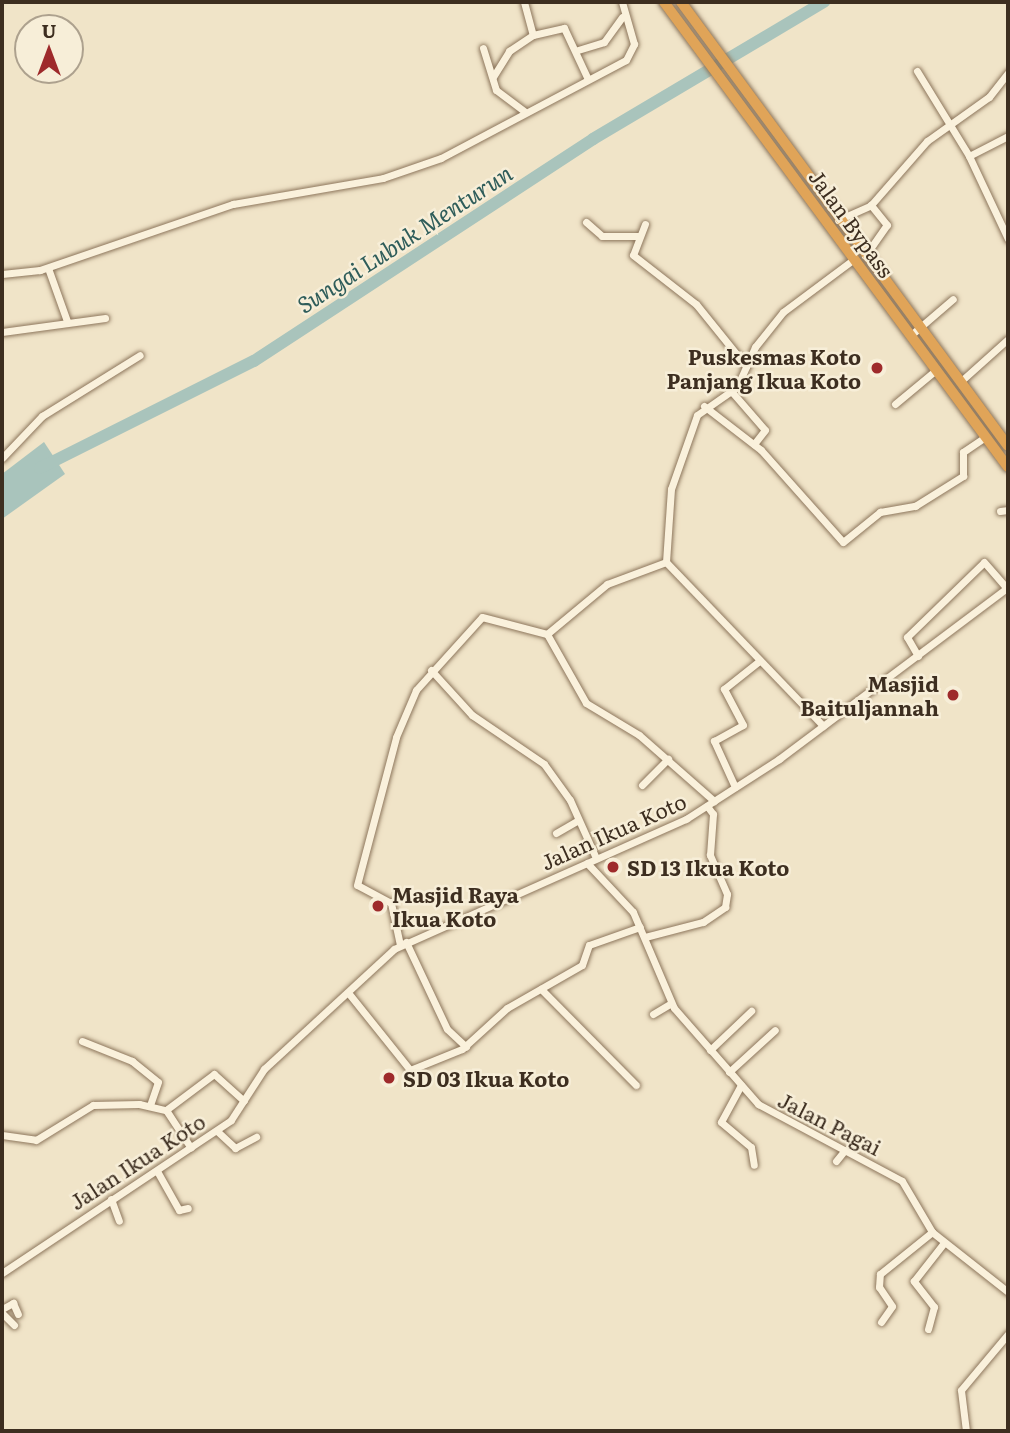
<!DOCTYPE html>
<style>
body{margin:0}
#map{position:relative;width:1010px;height:1433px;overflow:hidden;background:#f0e4c8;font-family:Literata,serif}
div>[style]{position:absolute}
.water>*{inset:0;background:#a9c4bc}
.river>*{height:12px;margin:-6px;padding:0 6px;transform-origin:6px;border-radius:6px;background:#a9c4bc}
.roads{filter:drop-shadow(0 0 2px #8d765c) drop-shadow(0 0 2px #8d765c)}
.minor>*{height:7px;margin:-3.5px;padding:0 3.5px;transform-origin:3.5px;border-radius:3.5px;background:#faf1dc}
.highway>*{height:10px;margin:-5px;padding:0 5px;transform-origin:5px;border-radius:5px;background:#e0a458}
.dots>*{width:19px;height:19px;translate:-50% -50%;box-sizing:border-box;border:4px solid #f7eed8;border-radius:50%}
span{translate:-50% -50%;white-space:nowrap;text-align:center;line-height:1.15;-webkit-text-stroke:5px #f7eed8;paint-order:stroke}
.street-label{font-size:21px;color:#3d2e20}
.poi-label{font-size:21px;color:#3d2e20;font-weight:700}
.right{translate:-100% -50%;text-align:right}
.left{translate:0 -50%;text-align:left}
.water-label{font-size:23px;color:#2f5d5a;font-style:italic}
.frame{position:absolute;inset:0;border:4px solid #3d2e20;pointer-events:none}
.north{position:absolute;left:14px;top:14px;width:70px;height:70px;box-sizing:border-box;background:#f7eed8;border:2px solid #ada18e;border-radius:50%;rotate:0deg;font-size:19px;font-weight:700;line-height:28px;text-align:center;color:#3d2e20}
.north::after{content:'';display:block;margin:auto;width:24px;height:32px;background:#9e2a2b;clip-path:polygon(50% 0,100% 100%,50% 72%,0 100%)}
</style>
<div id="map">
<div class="water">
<div style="clip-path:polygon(44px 442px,65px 474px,2px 519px,2px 474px)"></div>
</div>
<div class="river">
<div style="left:40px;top:468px;width:239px;rotate:-26.6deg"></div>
<div style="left:254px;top:361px;width:405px;rotate:-33.2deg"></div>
<div style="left:593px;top:139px;width:269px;rotate:-30.7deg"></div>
</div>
<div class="roads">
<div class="minor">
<div style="left:524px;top:2px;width:34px;rotate:75deg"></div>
<div style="left:483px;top:48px;width:44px;rotate:72.8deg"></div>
<div style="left:496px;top:90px;width:35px;rotate:37deg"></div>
<div style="left:578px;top:50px;width:27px;rotate:-17deg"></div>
<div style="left:604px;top:42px;width:31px;rotate:-54deg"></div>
<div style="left:917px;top:71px;width:100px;rotate:58.5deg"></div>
<div style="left:969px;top:156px;width:92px;rotate:64.8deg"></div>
<div style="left:493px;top:77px;width:31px;rotate:-58deg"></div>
<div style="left:509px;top:51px;width:29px;rotate:-34deg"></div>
<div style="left:533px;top:35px;width:32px;rotate:-13deg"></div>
<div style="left:564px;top:28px;width:54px;rotate:64.9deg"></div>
<div style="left:969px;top:156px;width:44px;rotate:-27.1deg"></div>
<div style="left:838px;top:220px;width:36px;rotate:-24deg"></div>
<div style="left:871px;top:205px;width:85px;rotate:-48.8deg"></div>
<div style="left:927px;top:141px;width:76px;rotate:-35.4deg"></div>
<div style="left:989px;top:97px;width:31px;rotate:-52deg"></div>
<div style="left:586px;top:222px;width:21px;rotate:41deg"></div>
<div style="left:602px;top:236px;width:37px"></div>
<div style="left:645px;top:224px;width:33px;rotate:111deg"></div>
<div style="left:633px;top:255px;width:80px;rotate:37.9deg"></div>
<div style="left:696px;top:304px;width:80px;rotate:51.1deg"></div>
<div style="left:865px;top:256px;width:38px;rotate:-55deg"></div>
<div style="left:887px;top:225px;width:26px;rotate:-129deg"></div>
<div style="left:48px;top:268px;width:56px;rotate:70.3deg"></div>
<div style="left:2px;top:274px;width:38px;rotate:-6deg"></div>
<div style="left:40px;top:270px;width:204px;rotate:-18.9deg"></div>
<div style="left:233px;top:204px;width:152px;rotate:-9.8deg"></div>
<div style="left:383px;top:178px;width:61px;rotate:-19deg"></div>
<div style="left:441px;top:158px;width:209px;rotate:-27.9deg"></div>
<div style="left:626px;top:60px;width:18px;rotate:-63deg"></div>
<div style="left:634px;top:44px;width:44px;rotate:-105.9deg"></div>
<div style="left:2px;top:332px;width:104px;rotate:-7.7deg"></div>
<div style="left:911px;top:335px;width:55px;rotate:-40.6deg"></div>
<div style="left:960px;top:382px;width:64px;rotate:-41.9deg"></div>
<div style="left:732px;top:392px;width:50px;rotate:49deg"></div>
<div style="left:765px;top:430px;width:18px;rotate:128deg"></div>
<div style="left:895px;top:404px;width:53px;rotate:-39.7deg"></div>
<div style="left:704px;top:406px;width:72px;rotate:37.7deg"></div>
<div style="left:761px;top:450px;width:123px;rotate:48.3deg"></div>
<div style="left:843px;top:542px;width:48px;rotate:-39deg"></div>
<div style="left:880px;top:512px;width:36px;rotate:-10deg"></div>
<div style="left:915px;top:506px;width:57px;rotate:-32deg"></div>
<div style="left:963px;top:476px;width:24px;rotate:-90deg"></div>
<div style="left:963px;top:452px;width:27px;rotate:-34deg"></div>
<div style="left:2px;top:458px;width:58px;rotate:-46.4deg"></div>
<div style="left:42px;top:416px;width:115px;rotate:-31.9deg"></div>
<div style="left:1000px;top:511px;width:8px;rotate:-7deg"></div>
<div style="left:666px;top:562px;width:227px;rotate:46.2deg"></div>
<div style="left:547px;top:634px;width:79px;rotate:60.5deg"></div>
<div style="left:586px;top:703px;width:62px;rotate:31.1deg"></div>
<div style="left:639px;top:735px;width:100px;rotate:41.3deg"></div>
<div style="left:918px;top:656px;width:22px;rotate:-120deg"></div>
<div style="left:907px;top:637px;width:107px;rotate:-44.2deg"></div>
<div style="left:984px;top:562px;width:35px;rotate:49deg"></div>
<div style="left:431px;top:670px;width:61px;rotate:47.7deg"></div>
<div style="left:472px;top:715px;width:87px;rotate:34.2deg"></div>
<div style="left:544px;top:764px;width:44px;rotate:54.2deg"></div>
<div style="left:570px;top:800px;width:64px;rotate:65.9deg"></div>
<div style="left:642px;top:785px;width:37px;rotate:-45deg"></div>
<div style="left:735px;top:787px;width:51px;rotate:-114.5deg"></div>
<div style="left:714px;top:741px;width:33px;rotate:-29deg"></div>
<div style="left:743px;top:725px;width:41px;rotate:-117.8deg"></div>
<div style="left:724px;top:689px;width:43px;rotate:-38.5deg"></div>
<div style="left:556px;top:833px;width:24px;rotate:-30deg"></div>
<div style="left:587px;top:863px;width:67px;rotate:46.8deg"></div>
<div style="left:633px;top:912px;width:104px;rotate:66.9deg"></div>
<div style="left:674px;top:1008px;width:128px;rotate:48.8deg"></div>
<div style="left:758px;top:1104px;width:163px;rotate:28.1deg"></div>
<div style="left:902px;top:1181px;width:59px;rotate:59.5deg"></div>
<div style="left:932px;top:1232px;width:97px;rotate:38.3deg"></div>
<div style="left:645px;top:937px;width:60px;rotate:-14.5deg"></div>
<div style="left:703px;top:922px;width:27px;rotate:-34deg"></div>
<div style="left:725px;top:907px;width:13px;rotate:-81deg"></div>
<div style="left:727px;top:894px;width:43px;rotate:-113.6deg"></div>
<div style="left:710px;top:855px;width:41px;rotate:-85.8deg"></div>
<div style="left:713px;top:814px;width:10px;rotate:-127deg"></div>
<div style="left:406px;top:942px;width:96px;rotate:64.8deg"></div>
<div style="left:447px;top:1029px;width:26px;rotate:43deg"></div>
<div style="left:400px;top:945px;width:43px;rotate:-102.1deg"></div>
<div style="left:391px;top:903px;width:38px;rotate:-152deg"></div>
<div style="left:357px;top:885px;width:153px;rotate:-75.2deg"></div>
<div style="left:396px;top:737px;width:51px;rotate:-66.9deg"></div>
<div style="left:416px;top:690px;width:98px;rotate:-47.9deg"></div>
<div style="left:482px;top:617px;width:67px;rotate:14.7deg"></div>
<div style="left:547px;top:634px;width:78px;rotate:-39.8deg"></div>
<div style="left:607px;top:584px;width:63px;rotate:-20.4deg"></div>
<div style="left:666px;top:562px;width:73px;rotate:-86.1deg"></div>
<div style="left:671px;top:489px;width:78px;rotate:-70.6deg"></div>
<div style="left:697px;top:415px;width:49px;rotate:-35deg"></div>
<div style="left:737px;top:387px;width:44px;rotate:-65.8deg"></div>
<div style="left:755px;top:347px;width:45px;rotate:-51.3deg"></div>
<div style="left:783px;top:312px;width:89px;rotate:-36.7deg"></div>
<div style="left:541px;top:989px;width:135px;rotate:45.3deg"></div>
<div style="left:350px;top:995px;width:96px;rotate:51.3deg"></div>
<div style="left:410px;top:1070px;width:56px;rotate:-22deg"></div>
<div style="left:462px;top:1049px;width:61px;rotate:-42.3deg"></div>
<div style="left:507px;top:1008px;width:86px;rotate:-29.8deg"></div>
<div style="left:582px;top:965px;width:21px;rotate:-71deg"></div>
<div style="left:589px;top:945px;width:54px;rotate:-19.4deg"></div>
<div style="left:653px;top:1014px;width:21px;rotate:-31deg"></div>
<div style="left:82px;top:1041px;width:54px;rotate:21.8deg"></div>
<div style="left:132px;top:1061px;width:33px;rotate:39deg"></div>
<div style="left:158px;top:1082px;width:24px;rotate:109deg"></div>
<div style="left:710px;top:1050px;width:57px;rotate:-43.6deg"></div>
<div style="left:729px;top:1072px;width:62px;rotate:-42.4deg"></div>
<div style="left:741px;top:1085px;width:42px;rotate:118.4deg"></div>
<div style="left:721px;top:1122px;width:39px;rotate:40deg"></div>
<div style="left:751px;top:1147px;width:18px;rotate:81deg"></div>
<div style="left:166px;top:1110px;width:60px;rotate:-36.9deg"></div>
<div style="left:214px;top:1074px;width:40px;rotate:42deg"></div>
<div style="left:217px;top:1131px;width:25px;rotate:43deg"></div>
<div style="left:235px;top:1148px;width:24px;rotate:-28deg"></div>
<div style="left:2px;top:1135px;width:34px;rotate:8deg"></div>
<div style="left:36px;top:1140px;width:67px;rotate:-31.6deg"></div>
<div style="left:93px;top:1105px;width:46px;rotate:-1.2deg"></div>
<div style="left:139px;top:1104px;width:28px;rotate:13deg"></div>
<div style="left:166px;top:1110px;width:45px;rotate:56.7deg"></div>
<div style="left:836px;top:1161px;width:14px;rotate:-51deg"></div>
<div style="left:157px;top:1171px;width:45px;rotate:60.6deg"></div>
<div style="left:179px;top:1210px;width:9px;rotate:-13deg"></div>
<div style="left:111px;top:1199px;width:23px;rotate:70deg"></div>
<div style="left:2px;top:1273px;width:275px;rotate:-33.7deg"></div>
<div style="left:231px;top:1120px;width:61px;rotate:-57.1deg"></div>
<div style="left:264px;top:1069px;width:177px;rotate:-42.7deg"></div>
<div style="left:394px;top:949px;width:320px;rotate:-24deg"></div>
<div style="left:686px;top:819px;width:111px;rotate:-32.8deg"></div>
<div style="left:779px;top:759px;width:286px;rotate:-36.9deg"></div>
<div style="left:2px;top:1309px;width:13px;rotate:-29deg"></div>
<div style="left:13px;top:1303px;width:12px;rotate:66deg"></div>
<div style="left:2px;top:1313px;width:17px;rotate:45deg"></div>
<div style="left:881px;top:1322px;width:19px;rotate:-55deg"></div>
<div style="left:892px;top:1306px;width:23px;rotate:-124deg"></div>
<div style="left:879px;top:1287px;width:13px;rotate:-86deg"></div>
<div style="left:880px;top:1274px;width:67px;rotate:-38.9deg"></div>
<div style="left:928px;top:1329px;width:23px;rotate:-75deg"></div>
<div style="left:934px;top:1307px;width:33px;rotate:-128deg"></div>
<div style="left:914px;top:1281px;width:47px;rotate:-51.9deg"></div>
<div style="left:966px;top:1431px;width:41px;rotate:-97deg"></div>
<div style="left:961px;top:1390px;width:73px;rotate:-50deg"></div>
</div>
<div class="highway">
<div style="left:664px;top:2px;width:578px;rotate:53.51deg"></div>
<div style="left:681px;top:2px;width:551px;rotate:53.63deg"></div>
</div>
</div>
<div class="dots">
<div style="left:877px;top:368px;background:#9e2a2b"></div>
<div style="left:953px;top:695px;background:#9e2a2b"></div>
<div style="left:613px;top:867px;background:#9e2a2b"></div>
<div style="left:378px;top:906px;background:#9e2a2b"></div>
<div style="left:389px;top:1078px;background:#9e2a2b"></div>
</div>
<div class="street-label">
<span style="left:852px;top:223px;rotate:54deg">Jalan Bypass</span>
<span style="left:613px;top:831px;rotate:-24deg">Jalan Ikua Koto</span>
<span style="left:830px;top:1123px;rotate:27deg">Jalan Pagai</span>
<span style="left:137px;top:1161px;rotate:-33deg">Jalan Ikua Koto</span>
</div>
<div class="poi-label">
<span class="right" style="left:861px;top:368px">Puskesmas Koto<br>Panjang Ikua Koto</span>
<span class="right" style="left:939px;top:695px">Masjid<br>Baituljannah</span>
<span class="left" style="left:627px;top:867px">SD 13 Ikua Koto</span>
<span class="left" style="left:392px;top:906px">Masjid Raya<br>Ikua Koto</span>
<span class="left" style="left:403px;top:1078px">SD 03 Ikua Koto</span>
</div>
<div class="water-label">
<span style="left:404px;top:238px;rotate:-33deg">Sungai Lubuk Menturun</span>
</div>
<div class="frame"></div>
<div class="north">U</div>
</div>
